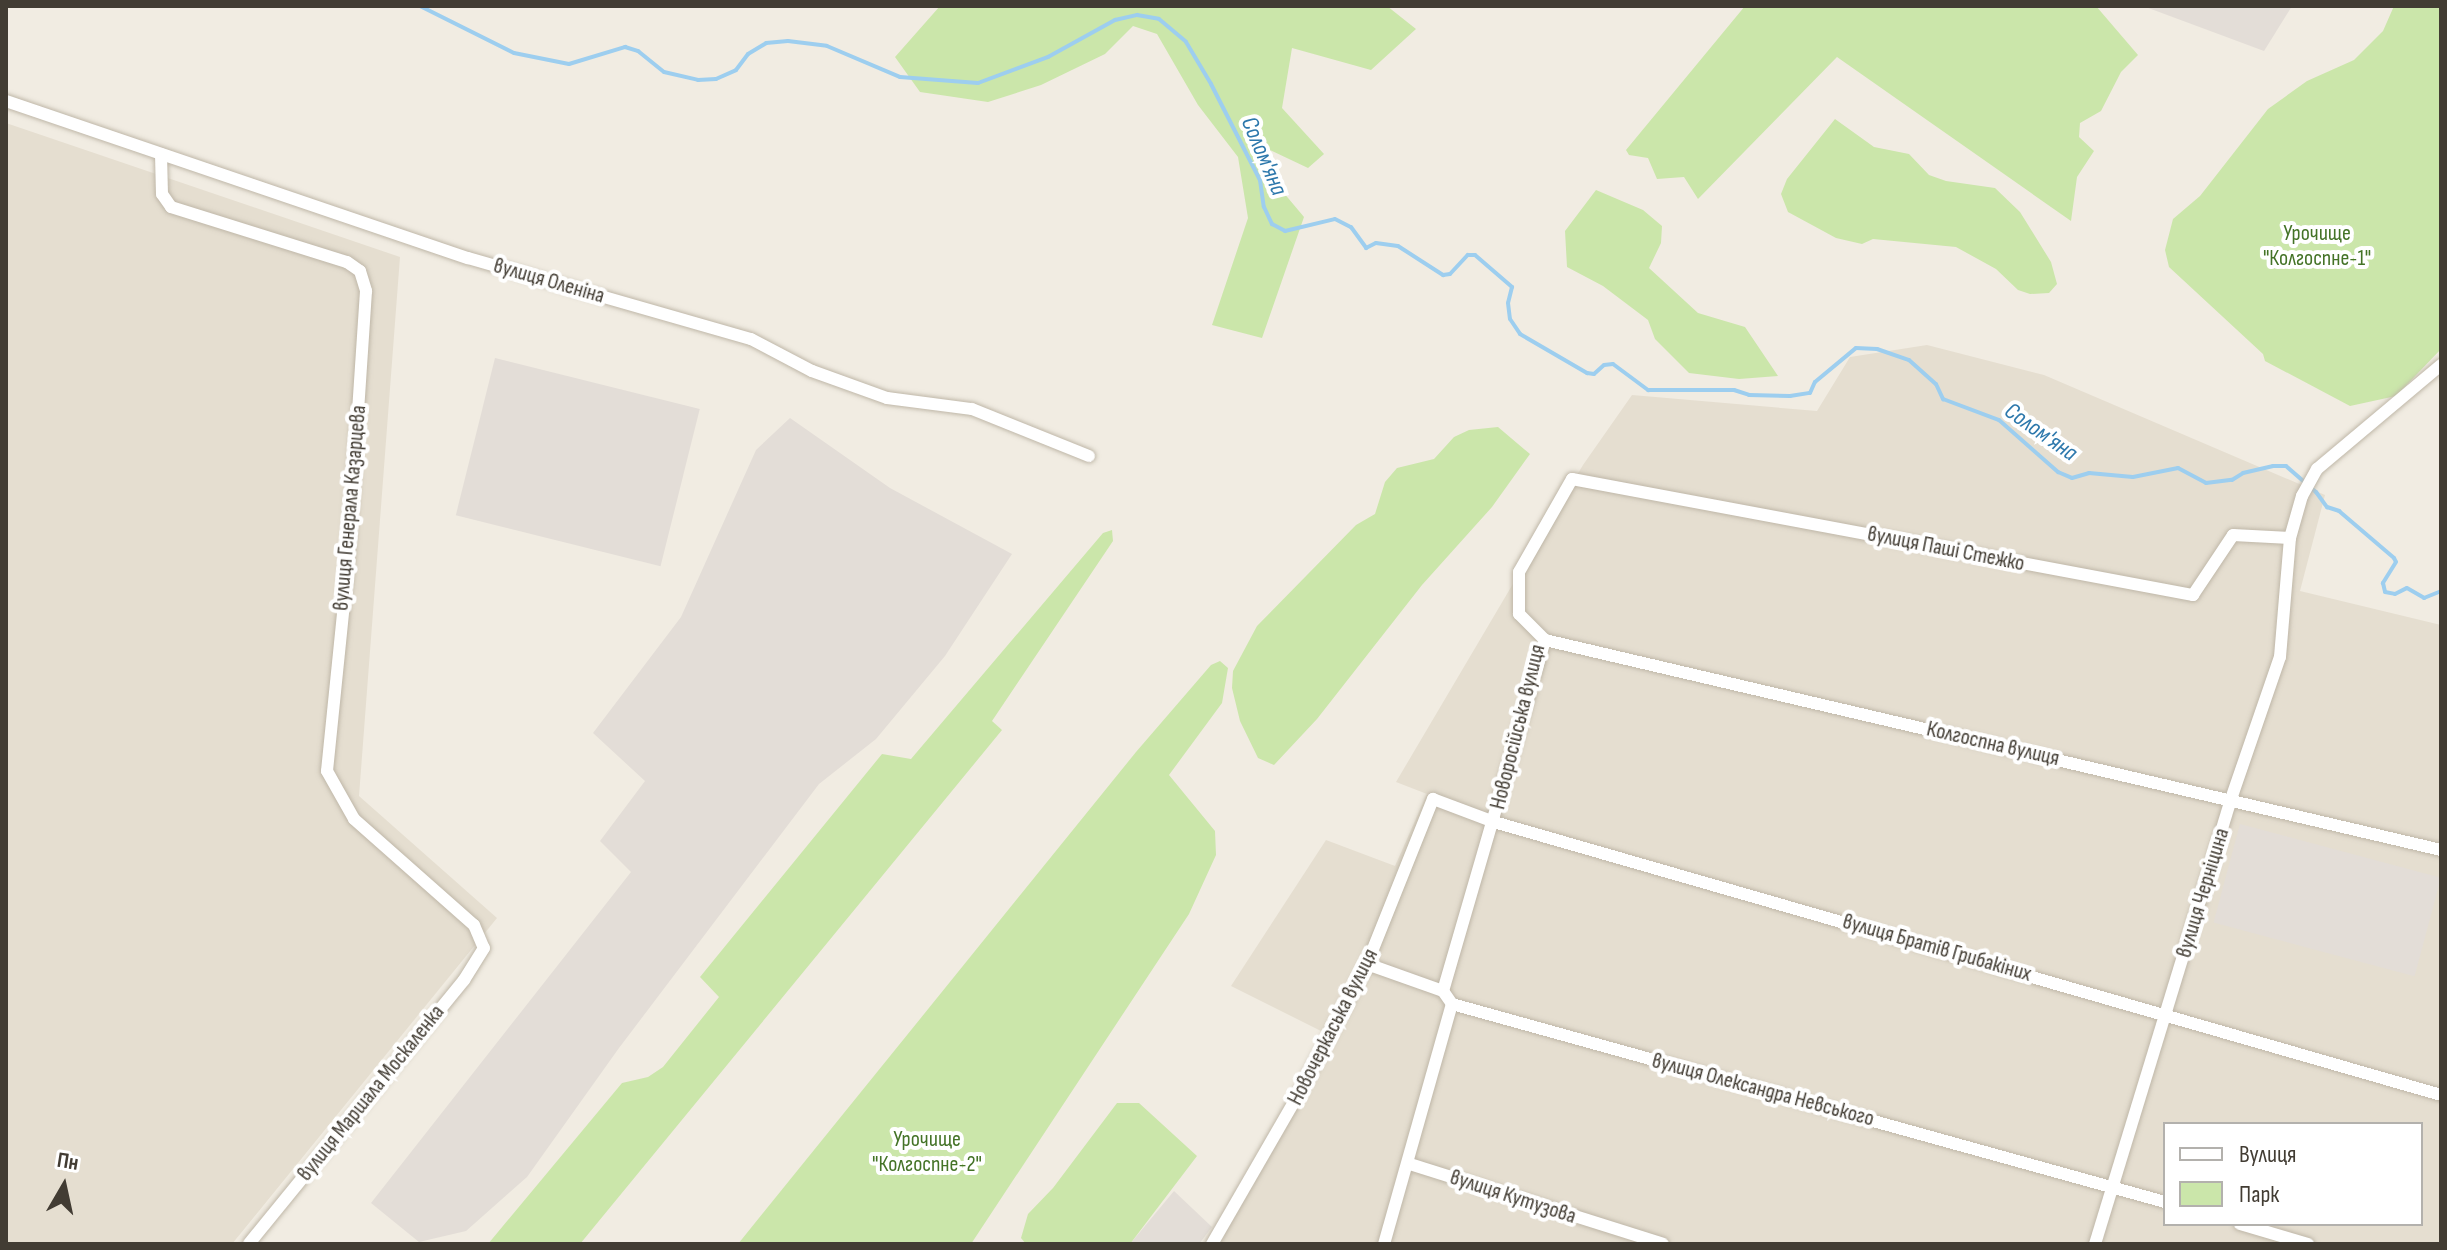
<!DOCTYPE html>
<meta charset="utf-8">
<style>
body{margin:0}
#map{position:relative;width:2447px;height:1250px;overflow:hidden;background:#f1ece2;font-family:"Sofia Sans Condensed",sans-serif}
div>[style]{position:absolute}
.residential>*{inset:0;background:#e5ded0}
.industrial>*{inset:0;background:#e3ddd7;transform-origin:0 0}
.green>*{inset:0;background:#cbe6aa}
.stream>*{height:4px;margin:-2px;padding:0 2px;transform-origin:2px;border-radius:2px;background:#9dceef}
.roads{filter:drop-shadow(0 0 2px #bfb7a8) drop-shadow(0 0 2px #bfb7a8)}
.street>*{height:12px;margin:-6px;padding:0 6px;transform-origin:6px;border-radius:6px;background:#fff}
span{translate:-50% -50%;white-space:nowrap;text-align:center;line-height:1.15;-webkit-text-stroke:8px #fff;paint-order:stroke}
.park-label{font-size:22px;color:#447327}
.street-label{font-size:22px;color:#423c33}
.water-label{font-size:24px;color:#2d78ac;font-style:italic}
.frame{position:absolute;inset:0;border:8px solid #423c33;pointer-events:none}
.legend{position:absolute;left:2163px;top:1122px;width:260px;height:104px;box-sizing:border-box;background:#fff;border:2px solid #b3b1ad;margin:0;padding:10px 14px;list-style:none;font-size:24px;color:#423c33}
.legend li{display:flex;align-items:center;gap:16px;height:40px}
.legend b{width:40px;border:2px solid #b3b1ad}
.north{position:absolute;left:24px;top:1146px;width:80px;height:80px;-webkit-text-stroke:6px #fff;paint-order:stroke;rotate:9deg;font-size:22px;font-weight:700;line-height:32px;text-align:center;color:#423c33}
.north::after{content:'';display:block;margin:auto;width:28px;height:36px;background:#423c33;clip-path:polygon(50% 0,100% 100%,50% 72%,0 100%)}
</style>
<div id="map">
<div class="residential">
<div style="clip-path:polygon(6px 123px,400px 257px,359px 796px,497px 918px,232px 1244px,6px 1244px)"></div>
<div style="clip-path:polygon(evenodd,1927px 345px,2044px 375px,2325px 495px,2300px 591px,2441px 625px,2441px 1244px,1217px 1244px,1323px 1032px,1231px 986px,1326px 840px,1395px 866px,1427px 794px,1396px 782px,1583px 465px,1632px 395px,1817px 411px,1850px 357px,1927px 345px,2165px 1124px,2421px 1124px,2421px 1224px,2165px 1224px,2165px 1124px)"></div>
</div>
<div class="industrial">
<div style="clip-path:polygon(2143px 6px,2292px 6px,2264px 51px)"></div>
<div style="left:495px;top:358px;width:211px;height:162px;rotate:14deg"></div>
<div style="clip-path:polygon(790px 418px,890px 488px,1012px 554px,945px 656px,876px 739px,819px 784px,619px 1048px,527px 1177px,466px 1231px,419px 1242px,371px 1203px,631px 872px,600px 841px,645px 781px,593px 733px,681px 617px,756px 450px)"></div>
<div style="left:2240px;top:824px;width:208px;height:102px;rotate:15deg"></div>
<div style="clip-path:polygon(1174px 1191px,1212px 1227px,1199px 1244px,1130px 1244px)"></div>
</div>
<div class="green">
<div style="clip-path:polygon(940px 6px,1387px 6px,1416px 29px,1371px 70px,1292px 48px,1282px 108px,1324px 154px,1308px 168px,1257px 144px,1283px 192px,1304px 217px,1262px 338px,1212px 325px,1248px 218px,1238px 157px,1198px 105px,1157px 34px,1133px 26px,1105px 54px,1041px 85px,988px 102px,920px 92px,895px 57px)"></div>
<div style="clip-path:polygon(1745px 6px,2096px 6px,2138px 55px,2121px 72px,2101px 111px,2080px 123px,2079px 137px,2094px 151px,2077px 177px,2071px 221px,1837px 57px,1698px 199px,1684px 177px,1657px 179px,1648px 158px,1629px 155px,1626px 150px)"></div>
<div style="clip-path:polygon(2394px 6px,2441px 6px,2441px 349px,2396px 396px,2350px 406px,2265px 361px,2263px 354px,2169px 267px,2165px 250px,2173px 219px,2200px 196px,2268px 109px,2307px 81px,2354px 60px,2383px 31px)"></div>
<div style="clip-path:polygon(1835px 119px,1874px 147px,1909px 154px,1929px 175px,1946px 181px,1995px 188px,2020px 212px,2051px 262px,2057px 284px,2049px 293px,2030px 294px,2018px 290px,1996px 269px,1956px 247px,1873px 239px,1862px 244px,1836px 238px,1788px 212px,1781px 194px,1787px 179px)"></div>
<div style="clip-path:polygon(1596px 190px,1643px 210px,1662px 226px,1661px 243px,1649px 268px,1698px 313px,1745px 327px,1778px 376px,1739px 379px,1689px 373px,1655px 339px,1648px 320px,1603px 286px,1567px 267px,1565px 231px)"></div>
<div style="clip-path:polygon(1498px 427px,1530px 454px,1492px 507px,1422px 585px,1317px 719px,1274px 765px,1258px 758px,1240px 721px,1232px 688px,1233px 671px,1257px 626px,1356px 525px,1375px 514px,1385px 482px,1397px 468px,1434px 459px,1454px 437px,1469px 430px)"></div>
<div style="clip-path:polygon(1112px 530px,1113px 541px,992px 721px,1002px 730px,580px 1244px,488px 1244px,622px 1083px,648px 1077px,663px 1067px,719px 997px,700px 977px,882px 754px,911px 759px,1103px 533px)"></div>
<div style="clip-path:polygon(1220px 661px,1228px 668px,1222px 703px,1169px 775px,1215px 831px,1216px 855px,1189px 914px,971px 1244px,738px 1244px,1136px 752px,1211px 665px)"></div>
<div style="clip-path:polygon(1117px 1103px,1139px 1103px,1197px 1156px,1130px 1244px,1026px 1244px,1021px 1238px,1028px 1214px,1053px 1188px)"></div>
</div>
<div class="stream">
<div style="left:420px;top:6px;width:105px;rotate:26.6deg"></div>
<div style="left:514px;top:53px;width:56px;rotate:11.3deg"></div>
<div style="left:569px;top:64px;width:59px;rotate:-16.9deg"></div>
<div style="left:625px;top:47px;width:14px;rotate:17deg"></div>
<div style="left:638px;top:51px;width:33px;rotate:39deg"></div>
<div style="left:664px;top:72px;width:35px;rotate:13deg"></div>
<div style="left:698px;top:80px;width:18px;rotate:-3deg"></div>
<div style="left:716px;top:79px;width:22px;rotate:-24deg"></div>
<div style="left:736px;top:70px;width:20px;rotate:-53deg"></div>
<div style="left:748px;top:54px;width:21px;rotate:-31deg"></div>
<div style="left:766px;top:43px;width:22px;rotate:-5deg"></div>
<div style="left:788px;top:41px;width:39px;rotate:7deg"></div>
<div style="left:827px;top:46px;width:79px;rotate:23deg"></div>
<div style="left:900px;top:77px;width:78px;rotate:4.4deg"></div>
<div style="left:978px;top:83px;width:75px;rotate:-20.4deg"></div>
<div style="left:1048px;top:57px;width:77px;rotate:-28.9deg"></div>
<div style="left:1115px;top:20px;width:23px;rotate:-13deg"></div>
<div style="left:1137px;top:15px;width:22px;rotate:10deg"></div>
<div style="left:1159px;top:19px;width:35px;rotate:40deg"></div>
<div style="left:1186px;top:42px;width:49px;rotate:59.2deg"></div>
<div style="left:1211px;top:84px;width:108px;rotate:63deg"></div>
<div style="left:1260px;top:180px;width:27px;rotate:82deg"></div>
<div style="left:1264px;top:207px;width:19px;rotate:65deg"></div>
<div style="left:1272px;top:224px;width:15px;rotate:28deg"></div>
<div style="left:1285px;top:231px;width:51px;rotate:-13.5deg"></div>
<div style="left:1335px;top:219px;width:18px;rotate:27deg"></div>
<div style="left:1351px;top:227px;width:26px;rotate:54deg"></div>
<div style="left:1366px;top:248px;width:11px;rotate:-27deg"></div>
<div style="left:1376px;top:243px;width:22px;rotate:8deg"></div>
<div style="left:1398px;top:246px;width:54px;rotate:32.8deg"></div>
<div style="left:1443px;top:275px;width:7px;rotate:-8deg"></div>
<div style="left:1450px;top:274px;width:26px;rotate:-47deg"></div>
<div style="left:1468px;top:255px;width:7px"></div>
<div style="left:1475px;top:255px;width:49px;rotate:40.9deg"></div>
<div style="left:1512px;top:287px;width:16px;rotate:104deg"></div>
<div style="left:1508px;top:303px;width:16px;rotate:83deg"></div>
<div style="left:1510px;top:319px;width:18px;rotate:56deg"></div>
<div style="left:1520px;top:334px;width:78px;rotate:30.2deg"></div>
<div style="left:1587px;top:373px;width:7px;rotate:8deg"></div>
<div style="left:1594px;top:374px;width:13px;rotate:-42deg"></div>
<div style="left:1604px;top:365px;width:9px;rotate:-6deg"></div>
<div style="left:1613px;top:364px;width:44px;rotate:36.6deg"></div>
<div style="left:1648px;top:390px;width:86px"></div>
<div style="left:1734px;top:390px;width:16px;rotate:18deg"></div>
<div style="left:1749px;top:395px;width:41px;rotate:1.4deg"></div>
<div style="left:1790px;top:396px;width:20px;rotate:-9deg"></div>
<div style="left:1810px;top:393px;width:12px;rotate:-66deg"></div>
<div style="left:1815px;top:382px;width:53px;rotate:-39.7deg"></div>
<div style="left:1856px;top:348px;width:21px;rotate:3deg"></div>
<div style="left:1877px;top:349px;width:34px;rotate:19deg"></div>
<div style="left:1909px;top:360px;width:36px;rotate:42deg"></div>
<div style="left:1936px;top:384px;width:17px;rotate:65deg"></div>
<div style="left:1943px;top:399px;width:60px;rotate:20.6deg"></div>
<div style="left:1999px;top:420px;width:79px;rotate:41.4deg"></div>
<div style="left:2058px;top:472px;width:15px;rotate:23deg"></div>
<div style="left:2072px;top:478px;width:18px;rotate:-16deg"></div>
<div style="left:2089px;top:473px;width:44px;rotate:5.2deg"></div>
<div style="left:2133px;top:477px;width:46px;rotate:-11.3deg"></div>
<div style="left:2178px;top:468px;width:32px;rotate:28deg"></div>
<div style="left:2206px;top:483px;width:26px;rotate:-7deg"></div>
<div style="left:2232px;top:480px;width:13px;rotate:-32deg"></div>
<div style="left:2243px;top:473px;width:31px;rotate:-13deg"></div>
<div style="left:2273px;top:466px;width:13px"></div>
<div style="left:2286px;top:466px;width:40px;rotate:41deg"></div>
<div style="left:2316px;top:492px;width:19px;rotate:54deg"></div>
<div style="left:2327px;top:507px;width:13px;rotate:18deg"></div>
<div style="left:2339px;top:511px;width:72px;rotate:40.5deg"></div>
<div style="left:2394px;top:558px;width:4px;rotate:63deg"></div>
<div style="left:2396px;top:562px;width:25px;rotate:122deg"></div>
<div style="left:2383px;top:583px;width:9px;rotate:77deg"></div>
<div style="left:2385px;top:592px;width:10px;rotate:11deg"></div>
<div style="left:2395px;top:594px;width:13px;rotate:-27deg"></div>
<div style="left:2407px;top:588px;width:20px;rotate:30deg"></div>
<div style="left:2424px;top:598px;width:18px;rotate:-22deg"></div>
</div>
<div class="roads">
<div class="street">
<div style="left:6px;top:101px;width:488px;rotate:18.8deg"></div>
<div style="left:468px;top:258px;width:294px;rotate:16deg"></div>
<div style="left:751px;top:339px;width:69px;rotate:27.7deg"></div>
<div style="left:812px;top:371px;width:80px;rotate:19.8deg"></div>
<div style="left:887px;top:398px;width:86px;rotate:7.4deg"></div>
<div style="left:972px;top:409px;width:126px;rotate:21.9deg"></div>
<div style="left:161px;top:154px;width:40px;rotate:88.6deg"></div>
<div style="left:162px;top:194px;width:16px;rotate:55deg"></div>
<div style="left:171px;top:207px;width:184px;rotate:17.4deg"></div>
<div style="left:347px;top:262px;width:16px;rotate:35deg"></div>
<div style="left:360px;top:271px;width:21px;rotate:73deg"></div>
<div style="left:366px;top:291px;width:284px;rotate:93.8deg"></div>
<div style="left:347px;top:574px;width:198px;rotate:95.8deg"></div>
<div style="left:327px;top:771px;width:55px;rotate:60.6deg"></div>
<div style="left:354px;top:819px;width:160px;rotate:41.5deg"></div>
<div style="left:474px;top:925px;width:25px;rotate:67deg"></div>
<div style="left:484px;top:948px;width:38px;rotate:122deg"></div>
<div style="left:464px;top:980px;width:340px;rotate:129.2deg"></div>
<div style="left:1545px;top:640px;width:920px;rotate:13.19deg"></div>
<div style="left:1367px;top:964px;width:81px;rotate:19.6deg"></div>
<div style="left:1443px;top:991px;width:16px;rotate:55deg"></div>
<div style="left:1452px;top:1004px;width:740px;rotate:15.52deg"></div>
<div style="left:1443px;top:991px;width:366px;rotate:-73.8deg"></div>
<div style="left:1545px;top:640px;width:37px;rotate:-135deg"></div>
<div style="left:1519px;top:614px;width:42px;rotate:-90deg"></div>
<div style="left:1519px;top:572px;width:107px;rotate:-60.3deg"></div>
<div style="left:1572px;top:479px;width:632px;rotate:10.58deg"></div>
<div style="left:2193px;top:595px;width:72px;rotate:-56.3deg"></div>
<div style="left:2233px;top:535px;width:57px;rotate:3deg"></div>
<div style="left:1410px;top:1164px;width:265px;rotate:17.5deg"></div>
<div style="left:2240px;top:1224px;width:71px;rotate:16.4deg"></div>
<div style="left:1212px;top:1244px;width:170px;rotate:-60deg"></div>
<div style="left:1297px;top:1097px;width:150px;rotate:-62.2deg"></div>
<div style="left:1367px;top:964px;width:178px;rotate:-68.2deg"></div>
<div style="left:1433px;top:799px;width:65px;rotate:20.7deg"></div>
<div style="left:1494px;top:822px;width:986px;rotate:16.08deg"></div>
<div style="left:1384px;top:1244px;width:249px;rotate:-74.2deg"></div>
<div style="left:2095px;top:1244px;width:465px;rotate:-73deg"></div>
<div style="left:2231px;top:799px;width:150px;rotate:-71deg"></div>
<div style="left:2280px;top:657px;width:119px;rotate:-85.2deg"></div>
<div style="left:2290px;top:538px;width:44px;rotate:-74.1deg"></div>
<div style="left:2302px;top:496px;width:31px;rotate:-61deg"></div>
<div style="left:2317px;top:469px;width:162px;rotate:-40deg"></div>
</div>
</div>
<div class="park-label">
<span style="left:2317px;top:246px">Урочище<br>"Колгоспне-1"</span>
<span style="left:927px;top:1152px">Урочище<br>"Колгоспне-2"</span>
</div>
<div class="street-label">
<span style="left:549px;top:281px;rotate:16deg">вулиця Оленіна</span>
<span style="left:350px;top:508px;rotate:-85deg">вулиця Генерала Казарцева</span>
<span style="left:1946px;top:549px;rotate:11deg">вулиця Паші Стежко</span>
<span style="left:1518px;top:727px;rotate:-76deg">Новоросійська вулиця</span>
<span style="left:1993px;top:744px;rotate:13deg">Колгоспна вулиця</span>
<span style="left:2203px;top:893px;rotate:-73deg">вулиця Черніцина</span>
<span style="left:1937px;top:948px;rotate:16deg">вулиця Братів Грибакіних</span>
<span style="left:1333px;top:1027px;rotate:-63deg">Новочеркаська вулиця</span>
<span style="left:1763px;top:1090px;rotate:15deg">вулиця Олександра Невського</span>
<span style="left:371px;top:1093px;rotate:-51deg">вулиця Маршала Москаленка</span>
<span style="left:1513px;top:1197px;rotate:18deg">вулиця Кутузова</span>
</div>
<div class="water-label">
<span style="left:1264px;top:156px;rotate:67deg">Солом'яна</span>
<span style="left:2041px;top:432px;rotate:35deg">Солом'яна</span>
</div>
<div class="frame"></div>
<ul class="legend">
<li><b style="height:10px;background:#fff"></b>Вулиця</li>
<li><b style="height:22px;background:#cbe6aa"></b>Парк</li>
</ul>
<div class="north">Пн</div>
</div>
